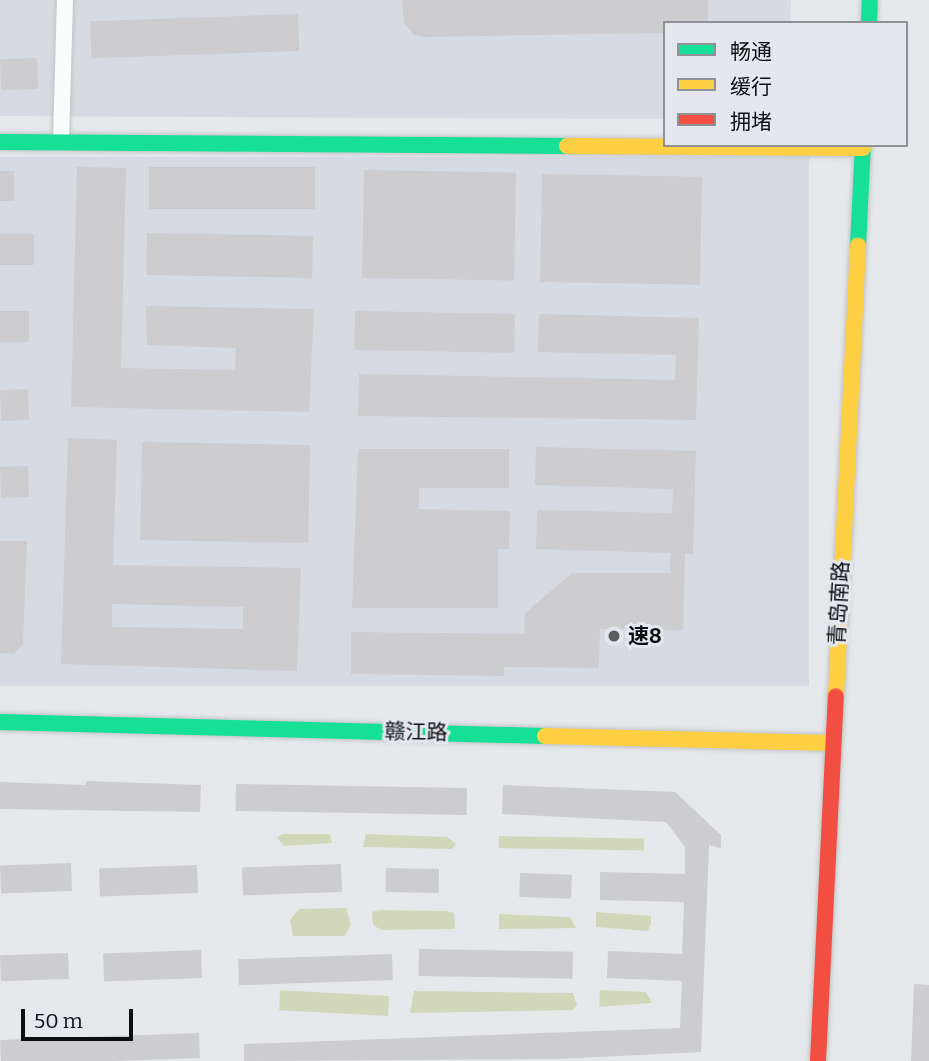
<!DOCTYPE html>
<meta charset="utf-8">
<style>
body{margin:0}
#map{position:relative;width:929px;height:1061px;overflow:hidden;background:#e6e9ec;font-family:Bitter,"Noto Sans SC",serif}
div>[style]{position:absolute}
.built>*{inset:0;background:#d6dbe3;transform-origin:0 0}
.green>*{inset:0;background:#d2d7ba;transform-origin:0 0}
.building>*{inset:0;background:#cdcccf;transform-origin:0 0}
.roads{filter:drop-shadow(0 0 2px #c1c4c6) drop-shadow(0 0 2px #c1c4c6)}
.street>*{height:16px;margin:-8px;padding:0 8px;transform-origin:8px;border-radius:8px;background:#fbfcfc}
.fast>*{height:16px;margin:-8px;padding:0 8px;transform-origin:8px;border-radius:8px;background:#16e098}
.slow>*{height:16px;margin:-8px;padding:0 8px;transform-origin:8px;border-radius:8px;background:#ffcf43}
.jam>*{height:16px;margin:-8px;padding:0 8px;transform-origin:8px;border-radius:8px;background:#f24e42}
.dots>*{width:19px;height:19px;translate:-50% -50%;box-sizing:border-box;border:4px solid #e4e8ee;border-radius:50%}
span{translate:-50% -50%;white-space:nowrap;text-align:center;line-height:1.15;-webkit-text-stroke:6px #e4e8ee;paint-order:stroke}
.street-label{font-size:21px;color:#0d0e10}
.poi-label{font-size:21px;color:#0d0e10;font-weight:700}
.left{translate:0 -50%;text-align:left}
.legend{position:absolute;left:663px;top:21px;width:245px;height:126px;box-sizing:border-box;background:#e4e8ee;border:2px solid #8e9195;margin:0;padding:9px 12px;list-style:none;font-size:21px;color:#0d0e10}
.legend li{display:flex;align-items:center;gap:14px;height:35px}
.legend b{width:35px;border:2px solid #8e9195}
.scale{position:absolute;left:21px;top:1009px;width:112px;height:32px;box-sizing:border-box;border:4px solid #0d0e10;border-top:0;padding-left:9px;font-size:21px;line-height:24px;white-space:nowrap;color:#0d0e10;-webkit-text-stroke:5px #e4e8ee;paint-order:stroke}
</style>
<div id="map">
<div class="built">
<div style="clip-path:polygon(0 0,791px 0,790px 23px,665px 23px,665px 119px,0 116px)"></div>
<div style="left:0;top:157px;width:809px;height:529px"></div>
</div>
<div class="green">
<div style="clip-path:polygon(283px 834px,330px 834px,332px 843px,284px 846px,277px 837px)"></div>
<div style="clip-path:polygon(366px 834px,447px 837px,456px 844px,452px 849px,363px 847px)"></div>
<div style="left:499px;top:836px;width:145px;height:12px;rotate:1deg"></div>
<div style="clip-path:polygon(346px 908px,351px 924px,345px 936px,293px 936px,290px 920px,299px 909px)"></div>
<div style="clip-path:polygon(380px 910px,447px 911px,454px 913px,455px 929px,381px 930px,373px 925px,372px 912px)"></div>
<div style="clip-path:polygon(596px 912px,651px 916px,651px 924px,648px 931px,596px 927px)"></div>
<div style="clip-path:polygon(499px 914px,570px 917px,576px 928px,499px 929px)"></div>
<div style="clip-path:polygon(600px 990px,646px 992px,652px 1003px,599px 1007px)"></div>
<div style="clip-path:polygon(414px 991px,573px 993px,577px 1005px,573px 1010px,410px 1013px)"></div>
<div style="left:389px;top:996px;width:20px;height:109px;rotate:93deg"></div>
</div>
<div class="building">
<div style="clip-path:polygon(402px 0,708px 0,708px 23px,665px 23px,665px 33px,424px 37px,414px 35px,404px 23px)"></div>
<div style="left:298px;top:14px;width:37px;height:208px;rotate:88deg"></div>
<div style="left:37px;top:58px;width:31px;height:37px;rotate:88deg"></div>
<div style="clip-path:polygon(77px 167px,126px 168px,121px 368px,235px 370px,236px 348px,147px 345px,146px 306px,314px 309px,309px 412px,71px 407px)"></div>
<div style="left:149px;top:167px;width:166px;height:42px"></div>
<div style="left:364px;top:170px;width:152px;height:108px;rotate:1deg"></div>
<div style="left:0;top:171px;width:14px;height:30px"></div>
<div style="left:542px;top:174px;width:160px;height:108px;rotate:1deg"></div>
<div style="left:147px;top:233px;width:166px;height:42px;rotate:1deg"></div>
<div style="left:34px;top:234px;width:31px;height:34px;rotate:90deg"></div>
<div style="left:0;top:311px;width:29px;height:31px"></div>
<div style="left:355px;top:311px;width:160px;height:39px;rotate:1deg"></div>
<div style="clip-path:polygon(539px 314px,699px 318px,696px 420px,358px 416px,359px 374px,675px 380px,676px 355px,538px 352px)"></div>
<div style="left:28px;top:389px;width:31px;height:28px;rotate:88deg"></div>
<div style="clip-path:polygon(evenodd,68px 438px,117px 440px,113px 565px,301px 568px,297px 671px,61px 664px,68px 438px,112px 604px,243px 607px,243px 629px,112px 627px,112px 604px)"></div>
<div style="left:142px;top:442px;width:168px;height:98px;rotate:1deg"></div>
<div style="clip-path:polygon(536px 447px,696px 451px,693px 554px,685px 553px,683px 630px,600px 629px,599px 668px,504px 667px,504px 676px,351px 674px,351px 632px,524px 634px,525px 613px,572px 573px,670px 573px,670px 553px,536px 549px,537px 510px,672px 513px,673px 489px,535px 485px)"></div>
<div style="clip-path:polygon(358px 449px,509px 449px,509px 488px,419px 488px,419px 509px,510px 511px,509px 549px,498px 549px,498px 608px,352px 608px)"></div>
<div style="left:28px;top:466px;width:31px;height:28px;rotate:88deg"></div>
<div style="clip-path:polygon(0 541px,27px 541px,23px 644px,14px 654px,0 653px)"></div>
<div style="clip-path:polygon(86px 781px,201px 785px,200px 812px,0 809px,0 782px,86px 785px)"></div>
<div style="left:236px;top:784px;width:231px;height:27px;rotate:1deg"></div>
<div style="clip-path:polygon(503px 785px,675px 792px,721px 835px,721px 848px,709px 845px,701px 1052px,557px 1059px,244px 1061px,244px 1044px,680px 1028px,682px 981px,607px 978px,608px 951px,682px 954px,684px 902px,600px 900px,600px 872px,685px 874px,685px 847px,666px 822px,502px 814px)"></div>
<div style="left:71px;top:863px;width:28px;height:71px;rotate:88deg"></div>
<div style="left:341px;top:864px;width:28px;height:99px;rotate:88deg"></div>
<div style="left:197px;top:865px;width:28px;height:98px;rotate:88deg"></div>
<div style="left:386px;top:868px;width:53px;height:24px;rotate:1deg"></div>
<div style="left:520px;top:873px;width:52px;height:24px;rotate:2deg"></div>
<div style="left:419px;top:949px;width:154px;height:27px;rotate:1deg"></div>
<div style="left:201px;top:950px;width:28px;height:98px;rotate:88deg"></div>
<div style="left:68px;top:953px;width:26px;height:68px;rotate:88deg"></div>
<div style="left:392px;top:954px;width:26px;height:154px;rotate:88deg"></div>
<div style="clip-path:polygon(914px 984px,929px 985px,929px 1061px,911px 1061px)"></div>
<div style="left:199px;top:1033px;width:25px;height:199px;rotate:88deg"></div>
</div>
<div class="roads">
<div class="street">
<div style="left:61px;top:142px;width:142px;rotate:-88.4deg"></div>
</div>
<div class="fast">
<div style="left:869px;top:23px;width:23px;rotate:-88deg"></div>
<div style="left:0;top:142px;width:567px;rotate:0.4deg"></div>
<div style="left:858px;top:246px;width:101px;rotate:-87.2deg"></div>
<div style="left:0;top:722px;width:545px;rotate:1.47deg"></div>
</div>
<div class="slow">
<div style="left:567px;top:146px;width:296px;rotate:0.4deg"></div>
<div style="left:836px;top:696px;width:451px;rotate:-87.2deg"></div>
<div style="left:545px;top:736px;width:287px;rotate:1.4deg"></div>
</div>
<div class="jam">
<div style="left:818px;top:1061px;width:365px;rotate:-87.2deg"></div>
</div>
</div>
<div class="dots">
<div style="left:614px;top:636px;background:#595b5d"></div>
</div>
<div class="street-label">
<span style="left:839px;top:603px;rotate:-87deg">青岛南路</span>
<span style="left:416px;top:732px;rotate:1deg">赣江路</span>
</div>
<div class="poi-label">
<span class="left" style="left:628px;top:636px">速8</span>
</div>
<ul class="legend">
<li><b style="height:9px;background:#16e098"></b>畅通</li>
<li><b style="height:9px;background:#ffcf43"></b>缓行</li>
<li><b style="height:9px;background:#f24e42"></b>拥堵</li>
</ul>
<div class="scale">50 m</div>
</div>
